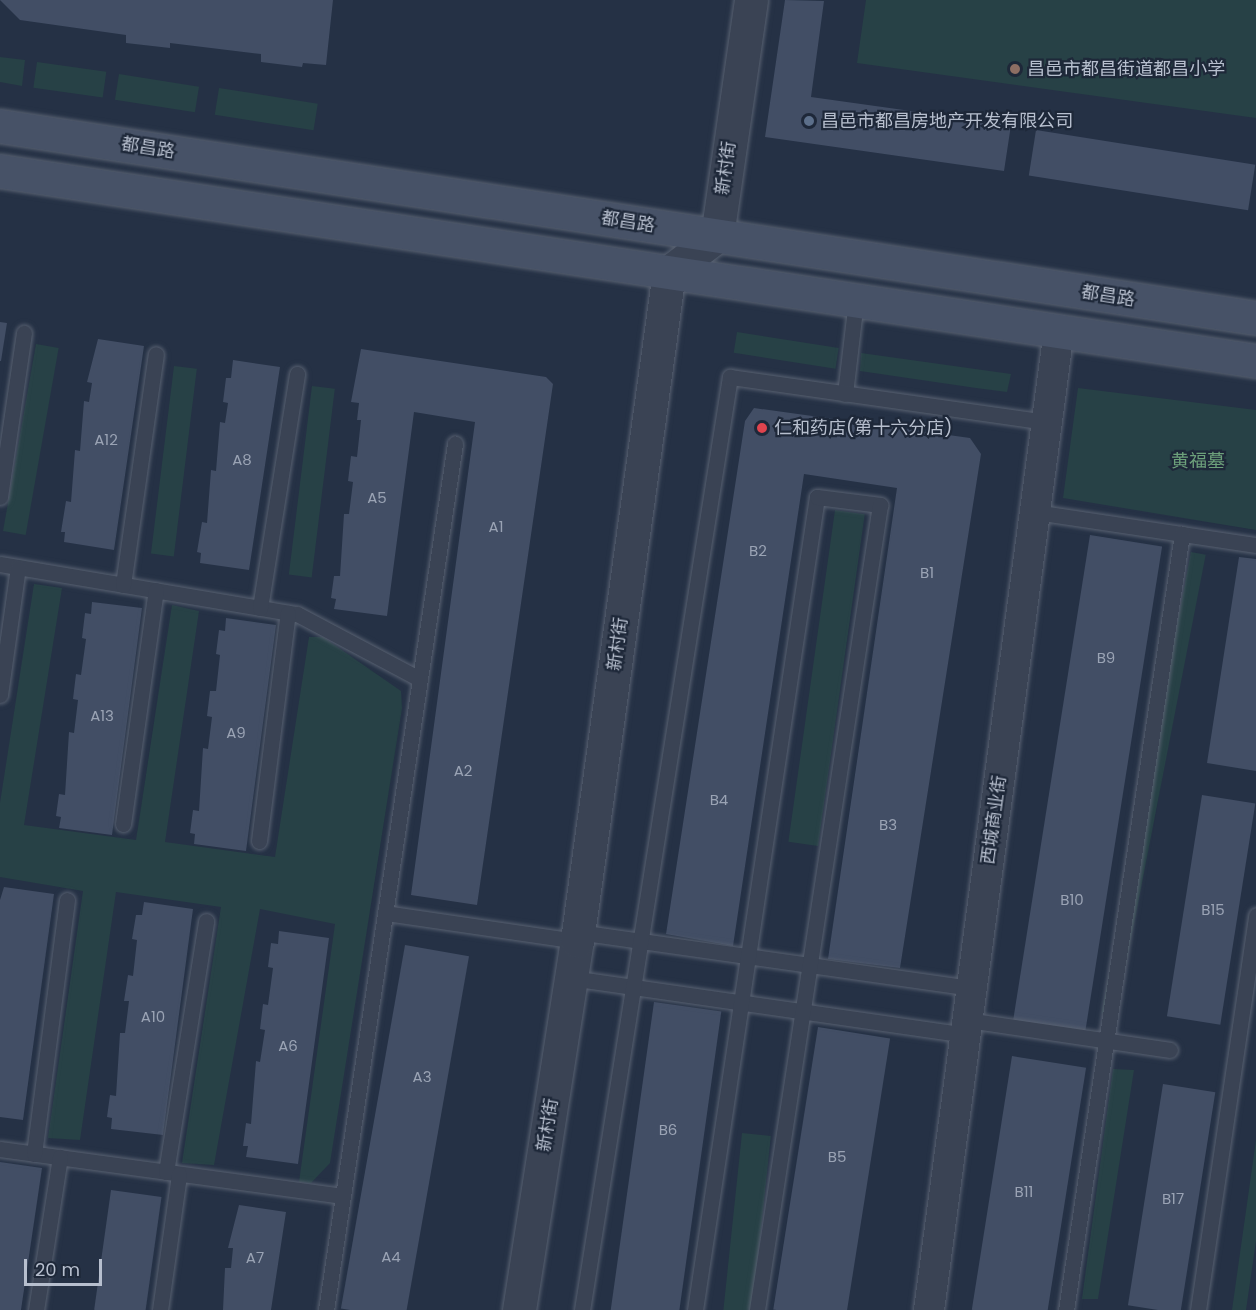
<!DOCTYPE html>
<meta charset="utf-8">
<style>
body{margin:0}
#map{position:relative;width:1256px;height:1310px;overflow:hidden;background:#253145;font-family:Poppins,"Noto Sans SC",sans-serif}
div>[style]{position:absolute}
.green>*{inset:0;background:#274146;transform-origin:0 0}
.building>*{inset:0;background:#424e65;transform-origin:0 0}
.roads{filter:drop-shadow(0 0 2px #586171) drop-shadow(0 0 2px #586171)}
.service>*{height:15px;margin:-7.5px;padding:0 7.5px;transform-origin:7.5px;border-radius:7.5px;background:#3a4354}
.minor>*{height:30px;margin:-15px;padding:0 15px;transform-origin:15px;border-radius:15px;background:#3a4354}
.tertiary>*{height:33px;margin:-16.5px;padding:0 16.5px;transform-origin:16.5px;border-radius:16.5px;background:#3a4354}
.secondary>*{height:33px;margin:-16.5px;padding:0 16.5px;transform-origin:16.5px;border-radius:16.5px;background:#475267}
.dots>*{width:16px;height:16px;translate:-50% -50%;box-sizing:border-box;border:3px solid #1e2839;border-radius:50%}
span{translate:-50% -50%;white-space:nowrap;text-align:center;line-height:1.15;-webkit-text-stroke:4.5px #1e2839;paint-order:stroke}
.number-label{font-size:15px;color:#9aa3b4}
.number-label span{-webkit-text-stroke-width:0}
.poi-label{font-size:18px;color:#b7bfce}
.left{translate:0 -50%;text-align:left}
.street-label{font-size:18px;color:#b7bfce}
.park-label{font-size:18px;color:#6da07b}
.scale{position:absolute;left:24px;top:1259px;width:78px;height:27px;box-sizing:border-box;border:3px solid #b7bfce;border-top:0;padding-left:8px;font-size:18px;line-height:21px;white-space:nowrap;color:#b7bfce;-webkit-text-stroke:4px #1e2839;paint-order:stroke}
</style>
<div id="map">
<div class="green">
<div style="clip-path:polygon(866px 0,1256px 0,1256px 118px,857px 63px)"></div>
<div style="clip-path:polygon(0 57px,25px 60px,22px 86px,0 82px)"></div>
<div style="left:37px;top:62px;width:70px;height:26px;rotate:8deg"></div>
<div style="left:119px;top:74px;width:81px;height:26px;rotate:9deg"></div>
<div style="left:219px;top:88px;width:100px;height:27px;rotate:9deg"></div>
<div style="left:737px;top:332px;width:103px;height:21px;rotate:9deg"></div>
<div style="left:36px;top:344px;width:23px;height:190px;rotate:10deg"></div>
<div style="clip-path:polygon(861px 353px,1011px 374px,1007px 392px,976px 388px,860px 371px)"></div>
<div style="left:174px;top:366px;width:23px;height:189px;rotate:7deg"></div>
<div style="left:312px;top:386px;width:23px;height:190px;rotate:7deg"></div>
<div style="clip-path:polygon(1078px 388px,1256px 410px,1256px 530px,1063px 498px)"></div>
<div style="left:835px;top:510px;width:30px;height:335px;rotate:8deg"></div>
<div style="left:1191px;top:552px;width:15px;height:470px;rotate:11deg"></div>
<div style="clip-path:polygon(34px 584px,62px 588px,24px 825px,136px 840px,172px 605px,199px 611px,165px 842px,275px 857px,309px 637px,323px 637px,401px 691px,402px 708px,330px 1163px,311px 1183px,299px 1182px,335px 924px,260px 909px,214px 1165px,182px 1163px,221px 907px,116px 892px,80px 1140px,48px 1138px,83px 891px,0 877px,0 803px)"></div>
<div style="clip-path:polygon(1113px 1069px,1134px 1070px,1098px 1299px,1082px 1299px)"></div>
<div style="left:742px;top:1133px;width:29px;height:179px;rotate:6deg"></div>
<div style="clip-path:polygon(1256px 1140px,1256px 1241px,1246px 1310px,1232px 1310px)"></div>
</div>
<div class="building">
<div style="clip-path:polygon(0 0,333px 0,326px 65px,303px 63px,302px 67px,261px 62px,261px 54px,170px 43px,170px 48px,126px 43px,126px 35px,20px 20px)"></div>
<div style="clip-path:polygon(785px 0,824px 1px,811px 97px,1011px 125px,1004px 171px,765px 137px)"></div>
<div style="left:1036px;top:130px;width:222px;height:46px;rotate:9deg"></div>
<div style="clip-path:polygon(0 322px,7px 323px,1px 361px,0 361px)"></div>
<div style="clip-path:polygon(98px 339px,144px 346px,114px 550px,64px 542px,65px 532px,61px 532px,66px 501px,71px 502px,75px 450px,80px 451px,84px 401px,89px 402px,92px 383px,87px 382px)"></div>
<div style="clip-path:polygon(361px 349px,546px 377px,553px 384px,477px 905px,411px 895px,475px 422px,414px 412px,387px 616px,334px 609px,336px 599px,331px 598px,334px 576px,340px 576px,344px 514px,349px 514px,353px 482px,348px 481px,351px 456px,357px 457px,361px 420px,357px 420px,359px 403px,351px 402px)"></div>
<div style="clip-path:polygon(233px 360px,280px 367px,249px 570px,200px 563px,201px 553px,197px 552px,202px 522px,207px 523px,211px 470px,216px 471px,220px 422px,225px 423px,228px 403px,223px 402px,226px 378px,231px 378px)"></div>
<div style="clip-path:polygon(754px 408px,970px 438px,981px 454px,900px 968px,828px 959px,897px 488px,804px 474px,733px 946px,666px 934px,745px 421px)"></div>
<div style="left:1090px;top:535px;width:73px;height:491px;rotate:9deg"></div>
<div style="clip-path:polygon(1239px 557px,1256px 559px,1256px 771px,1207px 763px)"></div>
<div style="clip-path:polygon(92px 602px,142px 608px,112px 835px,59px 828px,61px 817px,56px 816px,59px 794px,65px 795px,69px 732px,74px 733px,78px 700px,73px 699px,76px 674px,81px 675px,86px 639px,82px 638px,85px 613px,91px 614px)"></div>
<div style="clip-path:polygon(226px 618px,276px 625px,246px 851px,194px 844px,195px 834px,190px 833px,193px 810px,199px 811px,203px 748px,208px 749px,212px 717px,207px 716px,210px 691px,216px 691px,220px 655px,216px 654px,219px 630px,225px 631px)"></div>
<div style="left:1202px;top:795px;width:54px;height:224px;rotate:9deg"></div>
<div style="clip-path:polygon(4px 887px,54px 894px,23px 1120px,0 1117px,0 900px)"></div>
<div style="clip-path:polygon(144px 902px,193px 909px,163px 1135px,111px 1129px,112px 1118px,107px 1117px,110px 1095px,116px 1096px,120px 1033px,125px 1033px,129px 1001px,124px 1001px,128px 975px,133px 976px,137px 940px,132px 939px,136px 915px,142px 915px)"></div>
<div style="clip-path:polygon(279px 931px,329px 938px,298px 1164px,246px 1157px,248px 1146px,243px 1146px,246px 1123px,251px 1124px,256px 1061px,260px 1062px,265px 1030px,260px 1029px,263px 1004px,268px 1005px,273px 968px,268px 967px,271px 943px,278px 944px)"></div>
<div style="left:405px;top:945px;width:65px;height:369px;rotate:10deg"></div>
<div style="left:654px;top:1002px;width:68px;height:311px;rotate:8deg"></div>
<div style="left:818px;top:1027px;width:73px;height:286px;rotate:9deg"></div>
<div style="left:1012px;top:1056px;width:75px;height:257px;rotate:9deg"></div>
<div style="left:1163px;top:1084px;width:53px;height:224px;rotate:9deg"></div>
<div style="clip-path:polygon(0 1162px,42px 1168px,21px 1310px,0 1310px)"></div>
<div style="left:111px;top:1190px;width:51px;height:121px;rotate:8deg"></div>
<div style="clip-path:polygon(239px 1205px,286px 1212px,271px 1310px,223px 1310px,225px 1268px,231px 1268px,233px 1248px,228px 1248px)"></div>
</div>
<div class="roads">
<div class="service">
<div style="left:845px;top:394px;width:95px;rotate:-83.3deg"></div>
<div style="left:0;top:497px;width:166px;rotate:-81.7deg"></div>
<div style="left:1035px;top:512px;width:223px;rotate:8.5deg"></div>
<div style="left:0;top:564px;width:301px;rotate:9.6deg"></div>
<div style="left:297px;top:614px;width:139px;rotate:27.9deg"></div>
<div style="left:123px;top:585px;width:233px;rotate:-81.9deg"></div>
<div style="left:260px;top:608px;width:237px;rotate:-81deg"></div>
<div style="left:0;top:695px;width:129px;rotate:-82deg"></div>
<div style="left:123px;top:824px;width:236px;rotate:-82deg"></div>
<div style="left:259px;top:841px;width:230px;rotate:-82.8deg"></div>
<div style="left:385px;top:913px;width:194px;rotate:8.3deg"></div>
<div style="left:578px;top:932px;width:398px;rotate:8.1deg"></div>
<div style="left:571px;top:978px;width:398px;rotate:8.2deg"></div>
<div style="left:967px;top:1020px;width:205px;rotate:8.4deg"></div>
<div style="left:0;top:1149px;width:346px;rotate:7.8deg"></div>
<div style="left:34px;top:1154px;width:256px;rotate:-82.6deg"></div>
<div style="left:166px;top:1172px;width:254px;rotate:-80.9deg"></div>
<div style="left:36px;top:1310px;width:155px;rotate:-81.1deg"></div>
<div style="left:160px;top:1310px;width:137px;rotate:-82deg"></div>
<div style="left:326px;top:1310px;width:876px;rotate:-81.53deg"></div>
<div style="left:582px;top:1310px;width:945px;rotate:-80.99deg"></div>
<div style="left:730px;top:377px;width:319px;rotate:8.1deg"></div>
<div style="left:695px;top:1310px;width:822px;rotate:-81.47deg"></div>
<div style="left:817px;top:497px;width:64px;rotate:7.2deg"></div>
<div style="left:880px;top:505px;width:814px;rotate:98.69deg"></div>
<div style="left:1066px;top:1310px;width:785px;rotate:-81.5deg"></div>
<div style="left:1198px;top:1310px;width:399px;rotate:-81.6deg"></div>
</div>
<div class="minor">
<div style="left:929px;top:1310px;width:988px;rotate:-82.44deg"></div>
</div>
<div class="tertiary">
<div style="left:519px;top:1310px;width:374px;rotate:-81.1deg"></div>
<div style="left:577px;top:941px;width:675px;rotate:-82.17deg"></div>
<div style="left:669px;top:272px;width:60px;rotate:-36.9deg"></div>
<div style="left:717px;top:236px;width:238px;rotate:-81.8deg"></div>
</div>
<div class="secondary">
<div style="left:0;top:126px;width:1271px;rotate:8.69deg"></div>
<div style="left:0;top:171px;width:1270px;rotate:8.6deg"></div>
</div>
</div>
<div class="dots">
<div style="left:1015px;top:69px;background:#8d6e63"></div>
<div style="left:809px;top:121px;background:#5c6f8a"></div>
<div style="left:762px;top:428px;background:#e0444e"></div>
</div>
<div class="number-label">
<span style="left:106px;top:440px">A12</span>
<span style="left:242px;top:460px">A8</span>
<span style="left:377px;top:498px">A5</span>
<span style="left:496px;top:527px">A1</span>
<span style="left:758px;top:551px">B2</span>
<span style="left:927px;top:573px">B1</span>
<span style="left:1106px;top:658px">B9</span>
<span style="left:102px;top:716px">A13</span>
<span style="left:236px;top:733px">A9</span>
<span style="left:463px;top:771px">A2</span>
<span style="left:719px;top:800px">B4</span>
<span style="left:888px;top:825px">B3</span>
<span style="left:1072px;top:900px">B10</span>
<span style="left:1213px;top:910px">B15</span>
<span style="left:153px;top:1017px">A10</span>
<span style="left:288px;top:1046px">A6</span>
<span style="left:422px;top:1077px">A3</span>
<span style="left:668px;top:1130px">B6</span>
<span style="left:837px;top:1157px">B5</span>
<span style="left:1024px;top:1192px">B11</span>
<span style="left:1173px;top:1199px">B17</span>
<span style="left:391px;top:1257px">A4</span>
<span style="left:255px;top:1258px">A7</span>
</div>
<div class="poi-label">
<span class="left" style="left:1027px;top:69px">昌邑市都昌街道都昌小学</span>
<span class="left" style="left:821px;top:121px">昌邑市都昌房地产开发有限公司</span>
<span class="left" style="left:774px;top:428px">仁和药店(第十六分店)</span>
</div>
<div class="street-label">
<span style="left:148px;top:148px;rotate:9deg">都昌路</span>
<span style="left:726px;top:168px;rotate:-82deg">新村街</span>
<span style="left:628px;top:222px;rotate:9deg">都昌路</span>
<span style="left:1108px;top:296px;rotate:9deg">都昌路</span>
<span style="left:618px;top:644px;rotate:-82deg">新村街</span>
<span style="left:994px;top:820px;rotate:-82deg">西城商业街</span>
<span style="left:548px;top:1125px;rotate:-81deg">新村街</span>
</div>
<div class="park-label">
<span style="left:1198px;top:461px">黄福墓</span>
</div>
<div class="scale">20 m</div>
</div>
